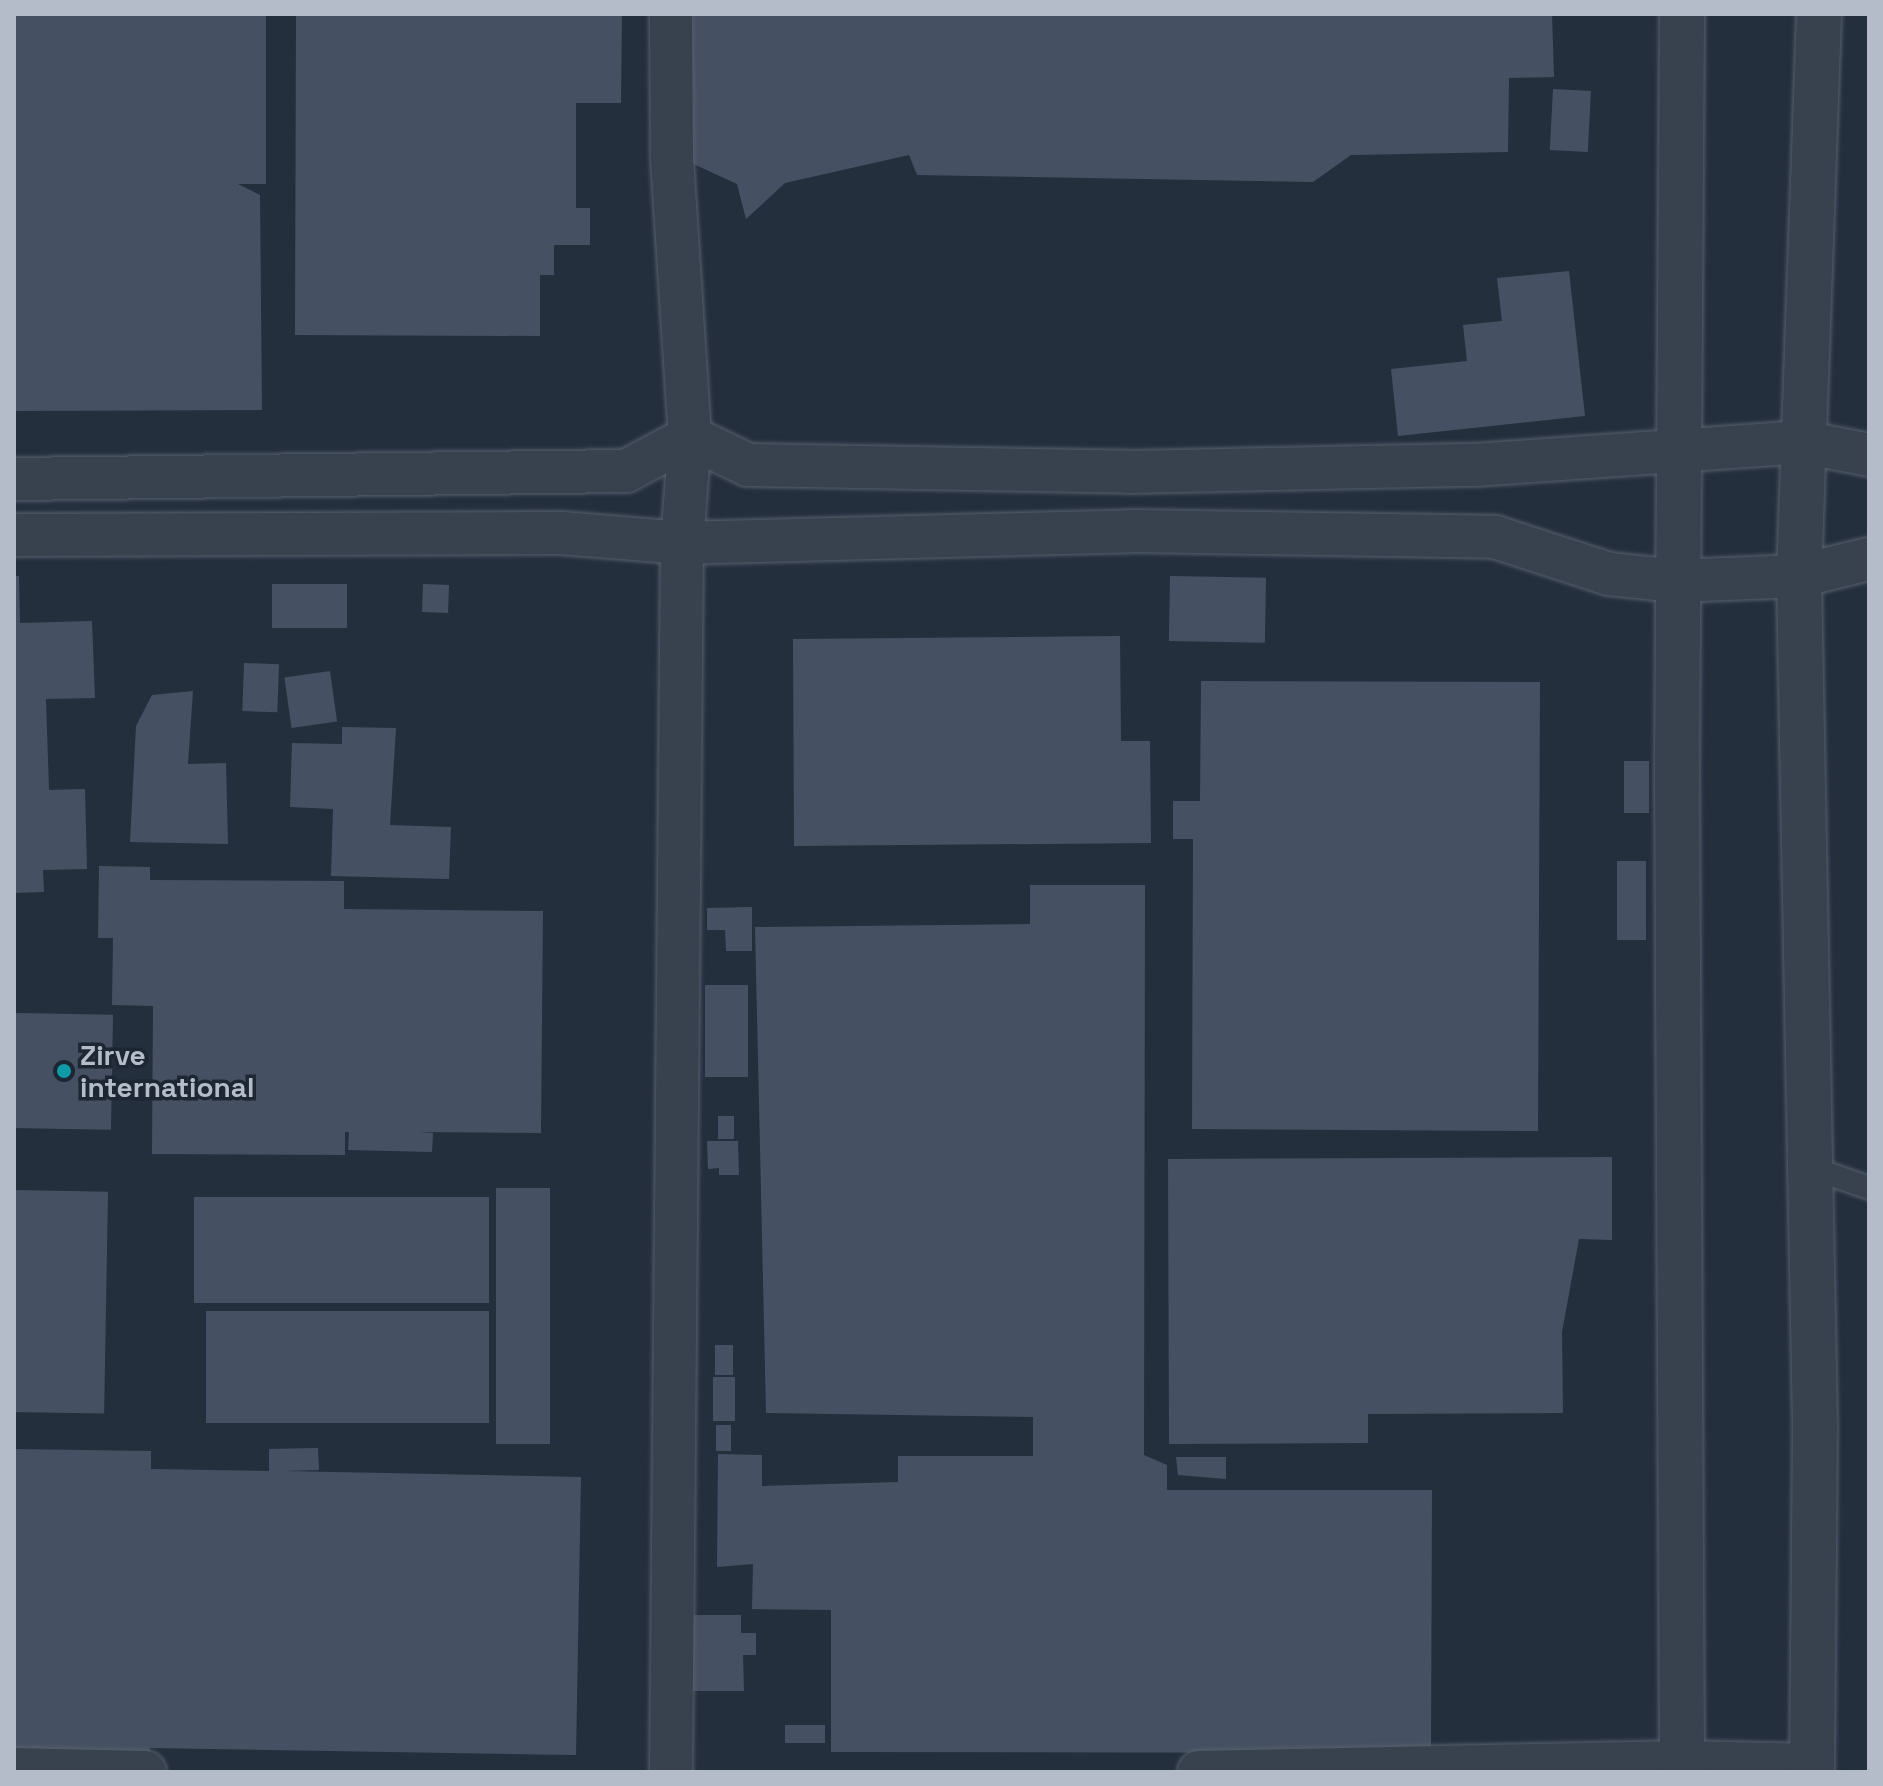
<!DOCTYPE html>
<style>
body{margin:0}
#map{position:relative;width:1883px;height:1786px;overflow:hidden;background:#242f3e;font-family:"Space Grotesk",sans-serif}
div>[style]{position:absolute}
.building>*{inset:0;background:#455162;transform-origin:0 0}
.roads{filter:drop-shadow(0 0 2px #565f6c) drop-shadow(0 0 2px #565f6c)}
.service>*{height:22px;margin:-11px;padding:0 11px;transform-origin:11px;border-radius:11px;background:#38414e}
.minor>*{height:42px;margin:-21px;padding:0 21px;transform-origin:21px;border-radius:21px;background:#38414e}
.tertiary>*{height:44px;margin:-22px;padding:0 22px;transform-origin:22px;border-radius:22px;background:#38414e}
.dots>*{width:22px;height:22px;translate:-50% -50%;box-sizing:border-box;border:4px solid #1d2633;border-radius:50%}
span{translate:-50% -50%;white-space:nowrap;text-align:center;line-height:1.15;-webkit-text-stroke:7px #1d2633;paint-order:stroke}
.poi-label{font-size:28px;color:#b4bcc9;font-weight:700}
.left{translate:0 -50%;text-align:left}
.frame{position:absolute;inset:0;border:16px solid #b4bcc9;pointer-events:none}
</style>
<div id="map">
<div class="building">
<div style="clip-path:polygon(14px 14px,266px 14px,266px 184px,238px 184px,260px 195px,262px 410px,14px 411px)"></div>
<div style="clip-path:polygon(296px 14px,622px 14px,621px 103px,576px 103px,576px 208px,590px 208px,590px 245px,554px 245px,554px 275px,540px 275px,540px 336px,295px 335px)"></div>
<div style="clip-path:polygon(685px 14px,1552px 14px,1554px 77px,1509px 78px,1508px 152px,1351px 155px,1313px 182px,917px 175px,909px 155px,785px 183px,746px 219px,737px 184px,687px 161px)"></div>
<div style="left:1553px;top:89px;width:38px;height:61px;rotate:3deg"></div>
<div style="clip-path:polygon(1569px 271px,1585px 416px,1398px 436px,1391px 369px,1467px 361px,1463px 325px,1502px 321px,1497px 278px)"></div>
<div style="clip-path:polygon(14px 576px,19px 576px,20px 623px,92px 621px,95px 698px,46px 699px,49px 790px,85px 789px,87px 869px,43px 870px,44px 892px,14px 893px)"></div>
<div style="left:1170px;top:576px;width:96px;height:65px;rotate:1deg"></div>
<div style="left:272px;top:584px;width:75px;height:44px"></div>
<div style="left:423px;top:584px;width:26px;height:28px;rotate:2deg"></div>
<div style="clip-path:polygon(1120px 636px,1121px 741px,1150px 741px,1151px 843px,794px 846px,793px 639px)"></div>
<div style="left:244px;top:663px;width:35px;height:48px;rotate:2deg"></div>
<div style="left:330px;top:671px;width:51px;height:46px;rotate:82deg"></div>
<div style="clip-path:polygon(1201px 681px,1540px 682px,1538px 1131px,1192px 1129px,1193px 839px,1173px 839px,1173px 801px,1200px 801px)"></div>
<div style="clip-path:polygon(193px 691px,188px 764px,226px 763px,228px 844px,130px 842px,136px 726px,152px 695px)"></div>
<div style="clip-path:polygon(342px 727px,396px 728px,390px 825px,451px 827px,449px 879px,331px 876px,333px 809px,290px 807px,292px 743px,342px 744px)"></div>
<div style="left:1624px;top:761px;width:25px;height:52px"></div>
<div style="left:1646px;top:861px;width:79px;height:29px;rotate:90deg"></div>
<div style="clip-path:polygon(99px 866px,150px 867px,150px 880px,344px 881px,344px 909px,543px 911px,541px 1133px,419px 1132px,433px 1133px,432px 1152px,348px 1150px,349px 1132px,345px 1132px,345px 1155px,152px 1154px,153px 1006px,112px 1005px,113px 938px,98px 938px)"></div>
<div style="clip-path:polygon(1030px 885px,1145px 885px,1144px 1455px,1167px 1465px,1167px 1490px,1432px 1490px,1431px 1753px,831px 1752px,831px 1610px,752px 1609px,753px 1564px,717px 1567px,718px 1454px,762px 1455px,762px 1486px,898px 1482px,898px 1456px,1033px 1456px,1033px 1417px,766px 1413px,755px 927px,1030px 924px)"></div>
<div style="clip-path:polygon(752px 907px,752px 951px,726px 951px,725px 930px,707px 930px,707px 908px)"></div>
<div style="left:705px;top:985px;width:43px;height:92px"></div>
<div style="left:14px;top:1013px;width:99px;height:115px;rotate:1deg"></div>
<div style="left:718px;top:1116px;width:16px;height:23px"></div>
<div style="clip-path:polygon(707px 1141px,738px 1141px,739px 1175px,719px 1175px,719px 1168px,708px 1169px)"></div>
<div style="clip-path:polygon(1612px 1157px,1612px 1240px,1579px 1239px,1562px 1332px,1563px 1413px,1368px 1414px,1368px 1443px,1169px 1444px,1168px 1159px)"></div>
<div style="left:496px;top:1188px;width:54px;height:256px"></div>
<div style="left:14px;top:1190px;width:94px;height:222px;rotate:1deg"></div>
<div style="left:194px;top:1197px;width:295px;height:106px"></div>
<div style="left:489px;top:1311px;width:112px;height:283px;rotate:90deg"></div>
<div style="left:715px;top:1345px;width:18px;height:30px"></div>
<div style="left:713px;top:1377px;width:22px;height:44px"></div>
<div style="left:716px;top:1425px;width:15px;height:26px"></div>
<div style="clip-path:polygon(318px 1448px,319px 1470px,284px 1471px,581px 1477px,576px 1755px,150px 1748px,150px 1752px,14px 1750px,14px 1449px,151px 1451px,151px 1469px,269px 1471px,269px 1449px)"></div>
<div style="clip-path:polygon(1176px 1457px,1226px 1457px,1226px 1479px,1178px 1475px)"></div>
<div style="clip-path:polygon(685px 1615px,741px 1615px,741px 1633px,756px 1633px,756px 1655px,743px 1655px,744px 1691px,686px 1691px)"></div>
<div style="left:785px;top:1725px;width:40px;height:18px"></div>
</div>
<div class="roads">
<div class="service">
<div style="left:1812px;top:1168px;width:60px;rotate:19.3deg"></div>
</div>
<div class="minor">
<div style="left:671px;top:14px;width:146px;rotate:89.6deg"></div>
<div style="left:672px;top:160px;width:278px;rotate:86.3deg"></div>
<div style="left:690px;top:437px;width:106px;rotate:94.3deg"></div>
<div style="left:682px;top:543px;width:1229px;rotate:90.51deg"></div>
<div style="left:14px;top:479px;width:612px;rotate:-0.75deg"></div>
<div style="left:626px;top:471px;width:72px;rotate:-28deg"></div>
<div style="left:690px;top:437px;width:64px;rotate:25.8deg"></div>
<div style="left:748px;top:465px;width:382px;rotate:1deg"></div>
<div style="left:1130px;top:472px;width:345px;rotate:-1.2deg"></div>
<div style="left:1475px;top:465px;width:329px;rotate:-4deg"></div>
<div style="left:1803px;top:442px;width:67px;rotate:11.1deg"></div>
<div style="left:14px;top:535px;width:547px;rotate:-0.21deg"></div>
<div style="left:561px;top:533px;width:121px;rotate:4.7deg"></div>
<div style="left:682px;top:543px;width:451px;rotate:-1.5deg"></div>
<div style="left:1133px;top:531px;width:362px;rotate:0.9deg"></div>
<div style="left:1495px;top:537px;width:120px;rotate:18deg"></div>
<div style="left:1609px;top:574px;width:68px;rotate:5.9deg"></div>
<div style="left:1677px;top:581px;width:122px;rotate:-2.3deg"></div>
<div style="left:1799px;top:576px;width:72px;rotate:-13.7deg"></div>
<div style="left:14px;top:1769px;width:131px;rotate:1.3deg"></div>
<div style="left:1199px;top:1772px;width:483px;rotate:-1.2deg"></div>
<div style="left:1682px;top:1762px;width:130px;rotate:1.3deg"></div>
</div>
<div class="tertiary">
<div style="left:1682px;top:14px;width:760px;rotate:90.38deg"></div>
<div style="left:1677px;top:774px;width:998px;rotate:89.71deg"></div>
<div style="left:1812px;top:1772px;width:346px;rotate:-89.5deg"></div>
<div style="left:1815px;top:1426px;width:850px;rotate:-91.08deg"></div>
<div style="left:1799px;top:576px;width:562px;rotate:-87.96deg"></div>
</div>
</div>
<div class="dots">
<div style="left:64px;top:1071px;background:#0f9aa8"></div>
</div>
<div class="poi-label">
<span class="left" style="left:80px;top:1071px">Zirve<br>international</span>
</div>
<div class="frame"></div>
</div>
